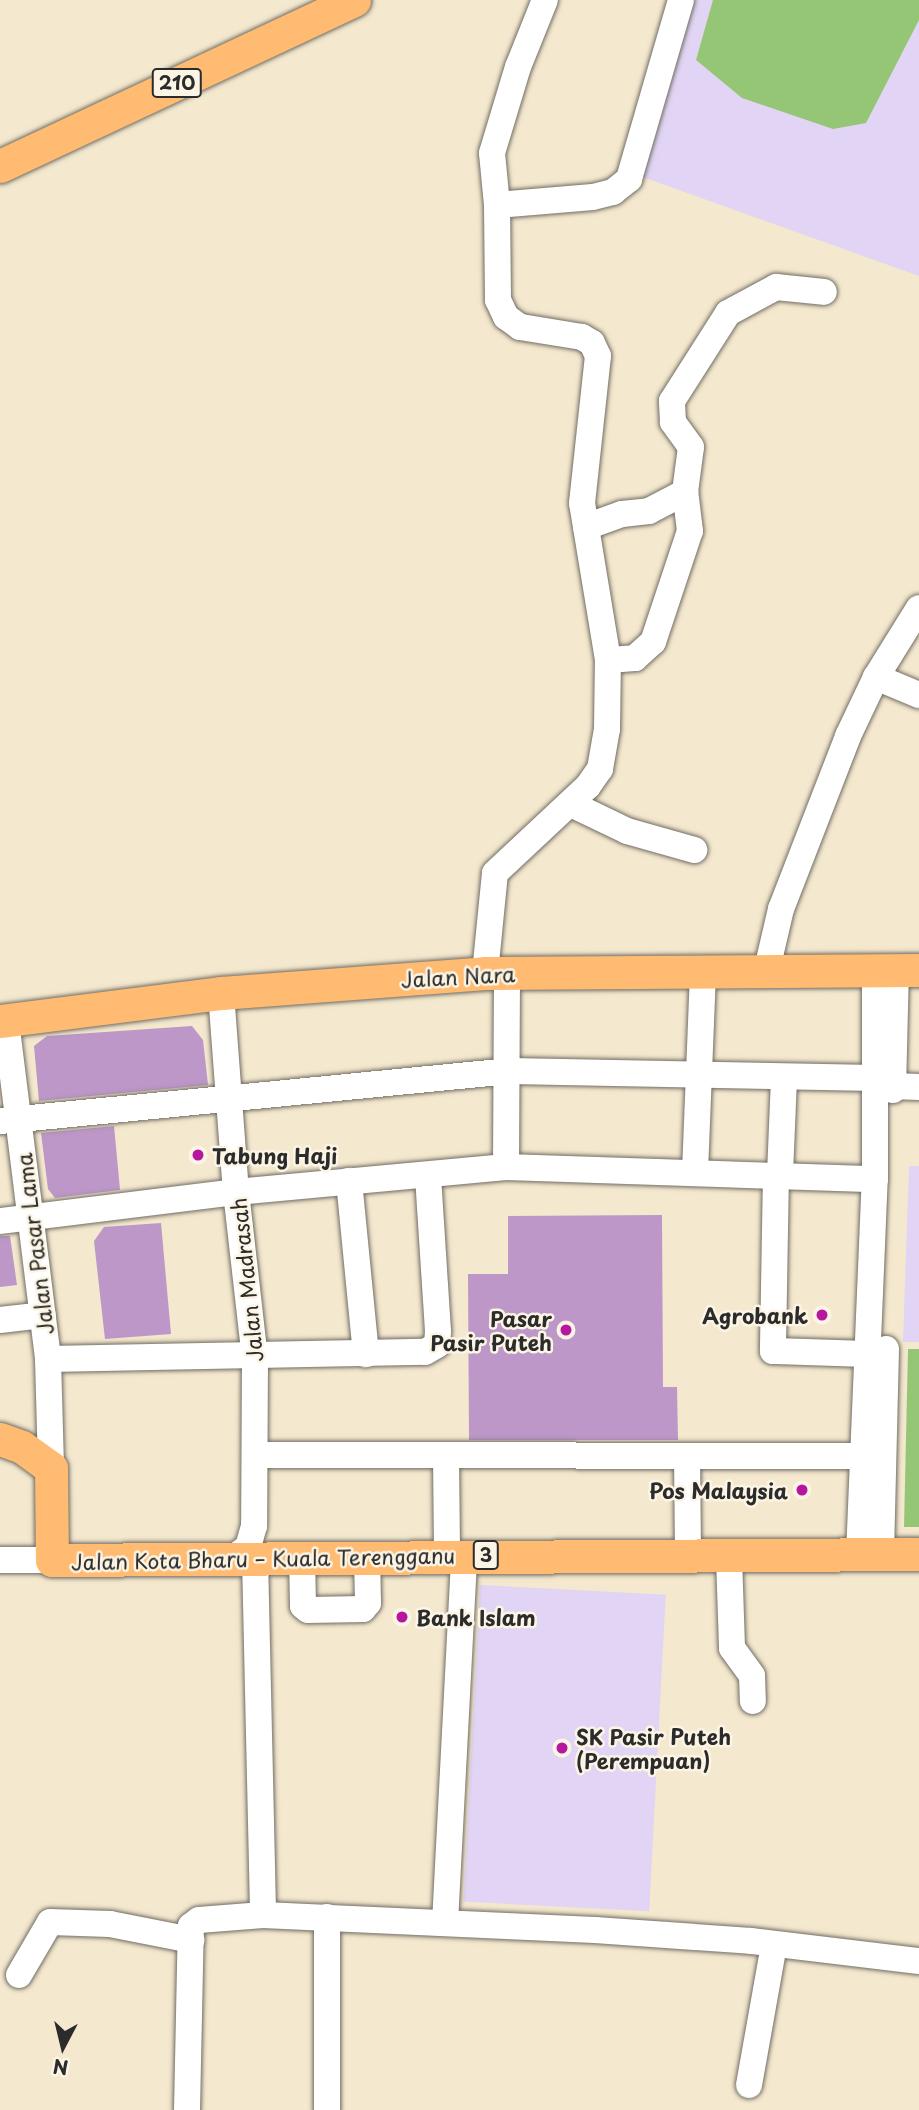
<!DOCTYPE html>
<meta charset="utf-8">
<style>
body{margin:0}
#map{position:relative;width:919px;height:2110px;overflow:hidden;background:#f4e8ce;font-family:"Playpen Sans",sans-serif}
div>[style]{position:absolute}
.built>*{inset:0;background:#e1d4f4;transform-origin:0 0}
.green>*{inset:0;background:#95c676}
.building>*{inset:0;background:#bc97c7}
.roads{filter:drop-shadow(0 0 2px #716d64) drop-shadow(0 0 2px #716d64)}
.minor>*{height:26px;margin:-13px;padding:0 13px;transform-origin:13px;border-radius:13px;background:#fff}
.major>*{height:33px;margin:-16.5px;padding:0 16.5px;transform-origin:16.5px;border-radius:16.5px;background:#febb71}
.dots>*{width:19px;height:19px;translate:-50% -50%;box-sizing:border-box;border:4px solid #fcf5e5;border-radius:50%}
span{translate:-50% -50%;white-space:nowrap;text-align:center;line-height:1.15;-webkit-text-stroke:5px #fcf5e5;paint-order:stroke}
.shield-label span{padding:2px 5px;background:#fcf5e5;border:2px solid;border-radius:5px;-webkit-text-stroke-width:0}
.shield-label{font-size:19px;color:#2b2b2b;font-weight:700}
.street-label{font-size:21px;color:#2b2b2b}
.poi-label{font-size:21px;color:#2b2b2b;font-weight:700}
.left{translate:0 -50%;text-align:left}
.right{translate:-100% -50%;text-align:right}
.north{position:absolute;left:28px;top:2012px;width:70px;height:70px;-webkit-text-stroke:5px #fcf5e5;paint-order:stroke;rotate:187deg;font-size:19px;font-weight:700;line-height:28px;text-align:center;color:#2b2b2b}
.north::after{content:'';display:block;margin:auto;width:24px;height:32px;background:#2b2b2b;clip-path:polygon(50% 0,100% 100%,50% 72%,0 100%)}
</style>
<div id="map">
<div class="built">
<div style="clip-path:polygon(693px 0,919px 0,919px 276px,640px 176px)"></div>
<div style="clip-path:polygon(909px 1166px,919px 1166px,919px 1342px,903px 1342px)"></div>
<div style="left:480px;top:1585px;width:186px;height:317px;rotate:3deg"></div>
</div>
<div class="green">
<div style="clip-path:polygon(713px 0,919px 0,919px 20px,866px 123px,833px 129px,742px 98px,696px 60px)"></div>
<div style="clip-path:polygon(908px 1349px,919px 1349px,919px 1527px,904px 1527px)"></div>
</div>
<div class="building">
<div style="clip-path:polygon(192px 1026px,203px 1040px,208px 1085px,39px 1101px,34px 1046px,47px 1036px)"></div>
<div style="clip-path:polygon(114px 1126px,120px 1190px,55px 1198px,48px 1189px,41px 1133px)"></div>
<div style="clip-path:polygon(662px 1215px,663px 1387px,677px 1387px,678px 1440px,469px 1440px,468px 1274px,508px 1274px,508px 1216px)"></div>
<div style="clip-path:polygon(161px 1223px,171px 1334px,105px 1339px,94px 1241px,104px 1227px)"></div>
<div style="clip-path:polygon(0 1236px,10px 1236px,17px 1285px,0 1287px)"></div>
</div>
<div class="roads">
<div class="minor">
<div style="left:497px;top:205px;width:52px;rotate:-95.5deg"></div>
<div style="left:492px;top:153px;width:90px;rotate:-73.2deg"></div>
<div style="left:518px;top:67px;width:72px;rotate:-68.1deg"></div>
<div style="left:586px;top:527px;width:38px;rotate:-20deg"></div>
<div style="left:622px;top:514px;width:27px;rotate:-6deg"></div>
<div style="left:649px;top:511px;width:41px;rotate:-27.8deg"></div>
<div style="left:685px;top:492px;width:45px;rotate:-82.4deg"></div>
<div style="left:691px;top:447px;width:31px;rotate:-126deg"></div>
<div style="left:673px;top:422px;width:21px;rotate:-93deg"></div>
<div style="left:672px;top:401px;width:104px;rotate:-57.5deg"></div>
<div style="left:728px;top:313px;width:55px;rotate:-28.4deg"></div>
<div style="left:776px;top:287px;width:48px;rotate:5.9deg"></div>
<div style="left:608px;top:660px;width:27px;rotate:-4deg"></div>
<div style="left:635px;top:658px;width:24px;rotate:-42deg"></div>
<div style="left:653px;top:642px;width:117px;rotate:-71.6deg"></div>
<div style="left:690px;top:531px;width:39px;rotate:-97deg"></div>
<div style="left:876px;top:677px;width:47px;rotate:22.7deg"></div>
<div style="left:571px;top:804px;width:62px;rotate:25.7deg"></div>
<div style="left:627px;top:831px;width:70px;rotate:15.8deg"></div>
<div style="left:767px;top:969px;width:62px;rotate:-76.9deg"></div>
<div style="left:781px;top:909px;width:186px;rotate:-68.8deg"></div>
<div style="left:848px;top:736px;width:65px;rotate:-64.6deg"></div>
<div style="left:876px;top:677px;width:81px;rotate:-58.1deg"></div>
<div style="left:485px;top:973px;width:100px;rotate:-84.3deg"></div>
<div style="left:495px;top:873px;width:127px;rotate:-43.1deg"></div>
<div style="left:588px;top:786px;width:21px;rotate:-55deg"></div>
<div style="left:600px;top:769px;width:41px;rotate:-80.1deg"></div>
<div style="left:607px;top:729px;width:69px;rotate:-89.2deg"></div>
<div style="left:608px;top:660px;width:159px;rotate:-99.4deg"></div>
<div style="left:582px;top:503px;width:148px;rotate:-83.8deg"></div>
<div style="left:598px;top:356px;width:14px;rotate:-115deg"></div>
<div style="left:592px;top:343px;width:12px;rotate:-149deg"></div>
<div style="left:582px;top:337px;width:63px;rotate:-170.8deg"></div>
<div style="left:520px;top:327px;width:17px;rotate:-144deg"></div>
<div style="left:506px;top:317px;width:19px;rotate:-115deg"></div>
<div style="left:498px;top:300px;width:95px;rotate:-90.6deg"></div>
<div style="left:497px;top:205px;width:96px;rotate:-4.8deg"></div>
<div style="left:593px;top:197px;width:21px;rotate:-14deg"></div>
<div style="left:613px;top:192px;width:21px;rotate:-39deg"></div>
<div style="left:629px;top:179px;width:186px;rotate:-73.8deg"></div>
<div style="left:221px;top:993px;width:200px;rotate:85.7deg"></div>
<div style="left:236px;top:1192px;width:167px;rotate:83.5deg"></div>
<div style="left:255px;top:1358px;width:168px;rotate:90.3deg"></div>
<div style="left:254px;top:1526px;width:22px;rotate:106deg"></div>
<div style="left:248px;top:1547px;width:19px;rotate:144deg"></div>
<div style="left:6px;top:1021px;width:341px;rotate:82.9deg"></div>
<div style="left:48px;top:1359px;width:109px;rotate:88.4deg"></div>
<div style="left:893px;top:1086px;width:26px;rotate:2deg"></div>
<div style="left:893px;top:1090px;width:120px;rotate:-88.6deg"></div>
<div style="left:0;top:1121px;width:512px;rotate:-5.6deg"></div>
<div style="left:510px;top:1071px;width:365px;rotate:1.1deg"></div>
<div style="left:506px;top:1167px;width:194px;rotate:-89.7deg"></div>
<div style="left:695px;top:1172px;width:203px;rotate:-87.7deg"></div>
<div style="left:776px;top:1173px;width:178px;rotate:91deg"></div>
<div style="left:773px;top:1351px;width:96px;rotate:1.8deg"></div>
<div style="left:780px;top:1174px;width:97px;rotate:-87.6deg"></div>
<div style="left:349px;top:1181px;width:174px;rotate:84.4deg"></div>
<div style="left:0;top:1221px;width:238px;rotate:-7deg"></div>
<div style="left:236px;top:1192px;width:271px;rotate:-5.3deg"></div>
<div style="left:506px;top:1167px;width:369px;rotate:1.9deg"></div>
<div style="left:0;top:1320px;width:43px;rotate:-6.6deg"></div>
<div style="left:48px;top:1359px;width:377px;rotate:-1.1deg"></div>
<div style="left:425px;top:1352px;width:14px;rotate:-30deg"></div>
<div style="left:437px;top:1345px;width:14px;rotate:-86deg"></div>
<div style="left:438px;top:1331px;width:156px;rotate:-93.7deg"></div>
<div style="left:255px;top:1455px;width:609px;rotate:0.09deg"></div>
<div style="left:446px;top:1455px;width:101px;rotate:89.4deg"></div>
<div style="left:687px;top:1456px;width:99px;rotate:89.4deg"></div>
<div style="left:881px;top:1554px;width:205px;rotate:-88.6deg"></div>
<div style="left:859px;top:1555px;width:376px;rotate:-87.6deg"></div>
<div style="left:875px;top:1179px;width:209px;rotate:-90deg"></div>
<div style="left:302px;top:1557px;width:49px;rotate:88.8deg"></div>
<div style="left:303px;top:1606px;width:6px;rotate:39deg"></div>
<div style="left:308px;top:1610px;width:55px;rotate:-1deg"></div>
<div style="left:363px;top:1609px;width:8px;rotate:-50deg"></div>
<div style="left:368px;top:1603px;width:46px;rotate:-91.2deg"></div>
<div style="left:729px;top:1557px;width:91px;rotate:88.1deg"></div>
<div style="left:732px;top:1648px;width:34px;rotate:54deg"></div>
<div style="left:752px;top:1676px;width:25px;rotate:88deg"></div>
<div style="left:255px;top:1558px;width:357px;rotate:88.7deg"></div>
<div style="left:0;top:1560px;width:52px"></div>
<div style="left:327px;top:1917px;width:193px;rotate:90deg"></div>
<div style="left:445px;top:1923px;width:368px;rotate:-87deg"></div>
<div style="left:19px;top:1975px;width:61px;rotate:-59.7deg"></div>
<div style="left:50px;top:1922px;width:60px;rotate:1.9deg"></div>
<div style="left:110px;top:1924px;width:83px;rotate:11.2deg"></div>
<div style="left:749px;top:2085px;width:143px;rotate:-79.9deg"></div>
<div style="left:187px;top:2110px;width:184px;rotate:-88.8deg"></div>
<div style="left:191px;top:1926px;width:10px;rotate:-37deg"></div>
<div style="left:199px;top:1920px;width:64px;rotate:-4.5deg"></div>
<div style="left:263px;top:1915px;width:332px;rotate:2.6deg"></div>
<div style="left:595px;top:1930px;width:156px;rotate:4deg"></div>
<div style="left:751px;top:1941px;width:169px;rotate:6.8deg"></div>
</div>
<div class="major">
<div style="left:0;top:166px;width:391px;rotate:-25.1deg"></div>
<div style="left:0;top:1021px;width:223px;rotate:-7.2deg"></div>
<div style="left:221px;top:993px;width:265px;rotate:-4.3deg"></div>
<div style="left:485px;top:973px;width:434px;rotate:-0.4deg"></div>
<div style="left:0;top:1439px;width:23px;rotate:20deg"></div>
<div style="left:22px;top:1447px;width:36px;rotate:36deg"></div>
<div style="left:51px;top:1468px;width:92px;rotate:89.4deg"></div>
<div style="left:52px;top:1560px;width:867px;rotate:-0.4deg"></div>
</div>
</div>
<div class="dots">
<div style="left:198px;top:1155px;background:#b5179e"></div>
<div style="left:822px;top:1315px;background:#b5179e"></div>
<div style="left:566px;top:1330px;background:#b5179e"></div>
<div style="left:802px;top:1490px;background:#b5179e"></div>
<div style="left:402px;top:1617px;background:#b5179e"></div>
<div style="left:562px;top:1748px;background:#b5179e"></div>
</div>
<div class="shield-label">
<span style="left:177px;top:83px">210</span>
<span style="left:486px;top:1555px">3</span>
</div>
<div class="street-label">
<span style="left:458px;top:976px;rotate:-3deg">Jalan Nara</span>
<span style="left:34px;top:1244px;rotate:-97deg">Jalan Pasar Lama</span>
<span style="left:246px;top:1280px;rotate:-96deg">Jalan Madrasah</span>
<span style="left:263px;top:1558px;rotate:-1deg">Jalan Kota Bharu – Kuala Terengganu</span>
</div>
<div class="poi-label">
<span class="left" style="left:212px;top:1155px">Tabung Haji</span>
<span class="right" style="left:808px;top:1315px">Agrobank</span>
<span class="right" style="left:552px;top:1330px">Pasar<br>Pasir Puteh</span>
<span class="right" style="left:788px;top:1490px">Pos Malaysia</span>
<span class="left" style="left:416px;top:1617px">Bank Islam</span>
<span class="left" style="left:576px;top:1748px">SK Pasir Puteh<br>(Perempuan)</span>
</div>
<div class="north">N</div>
</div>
